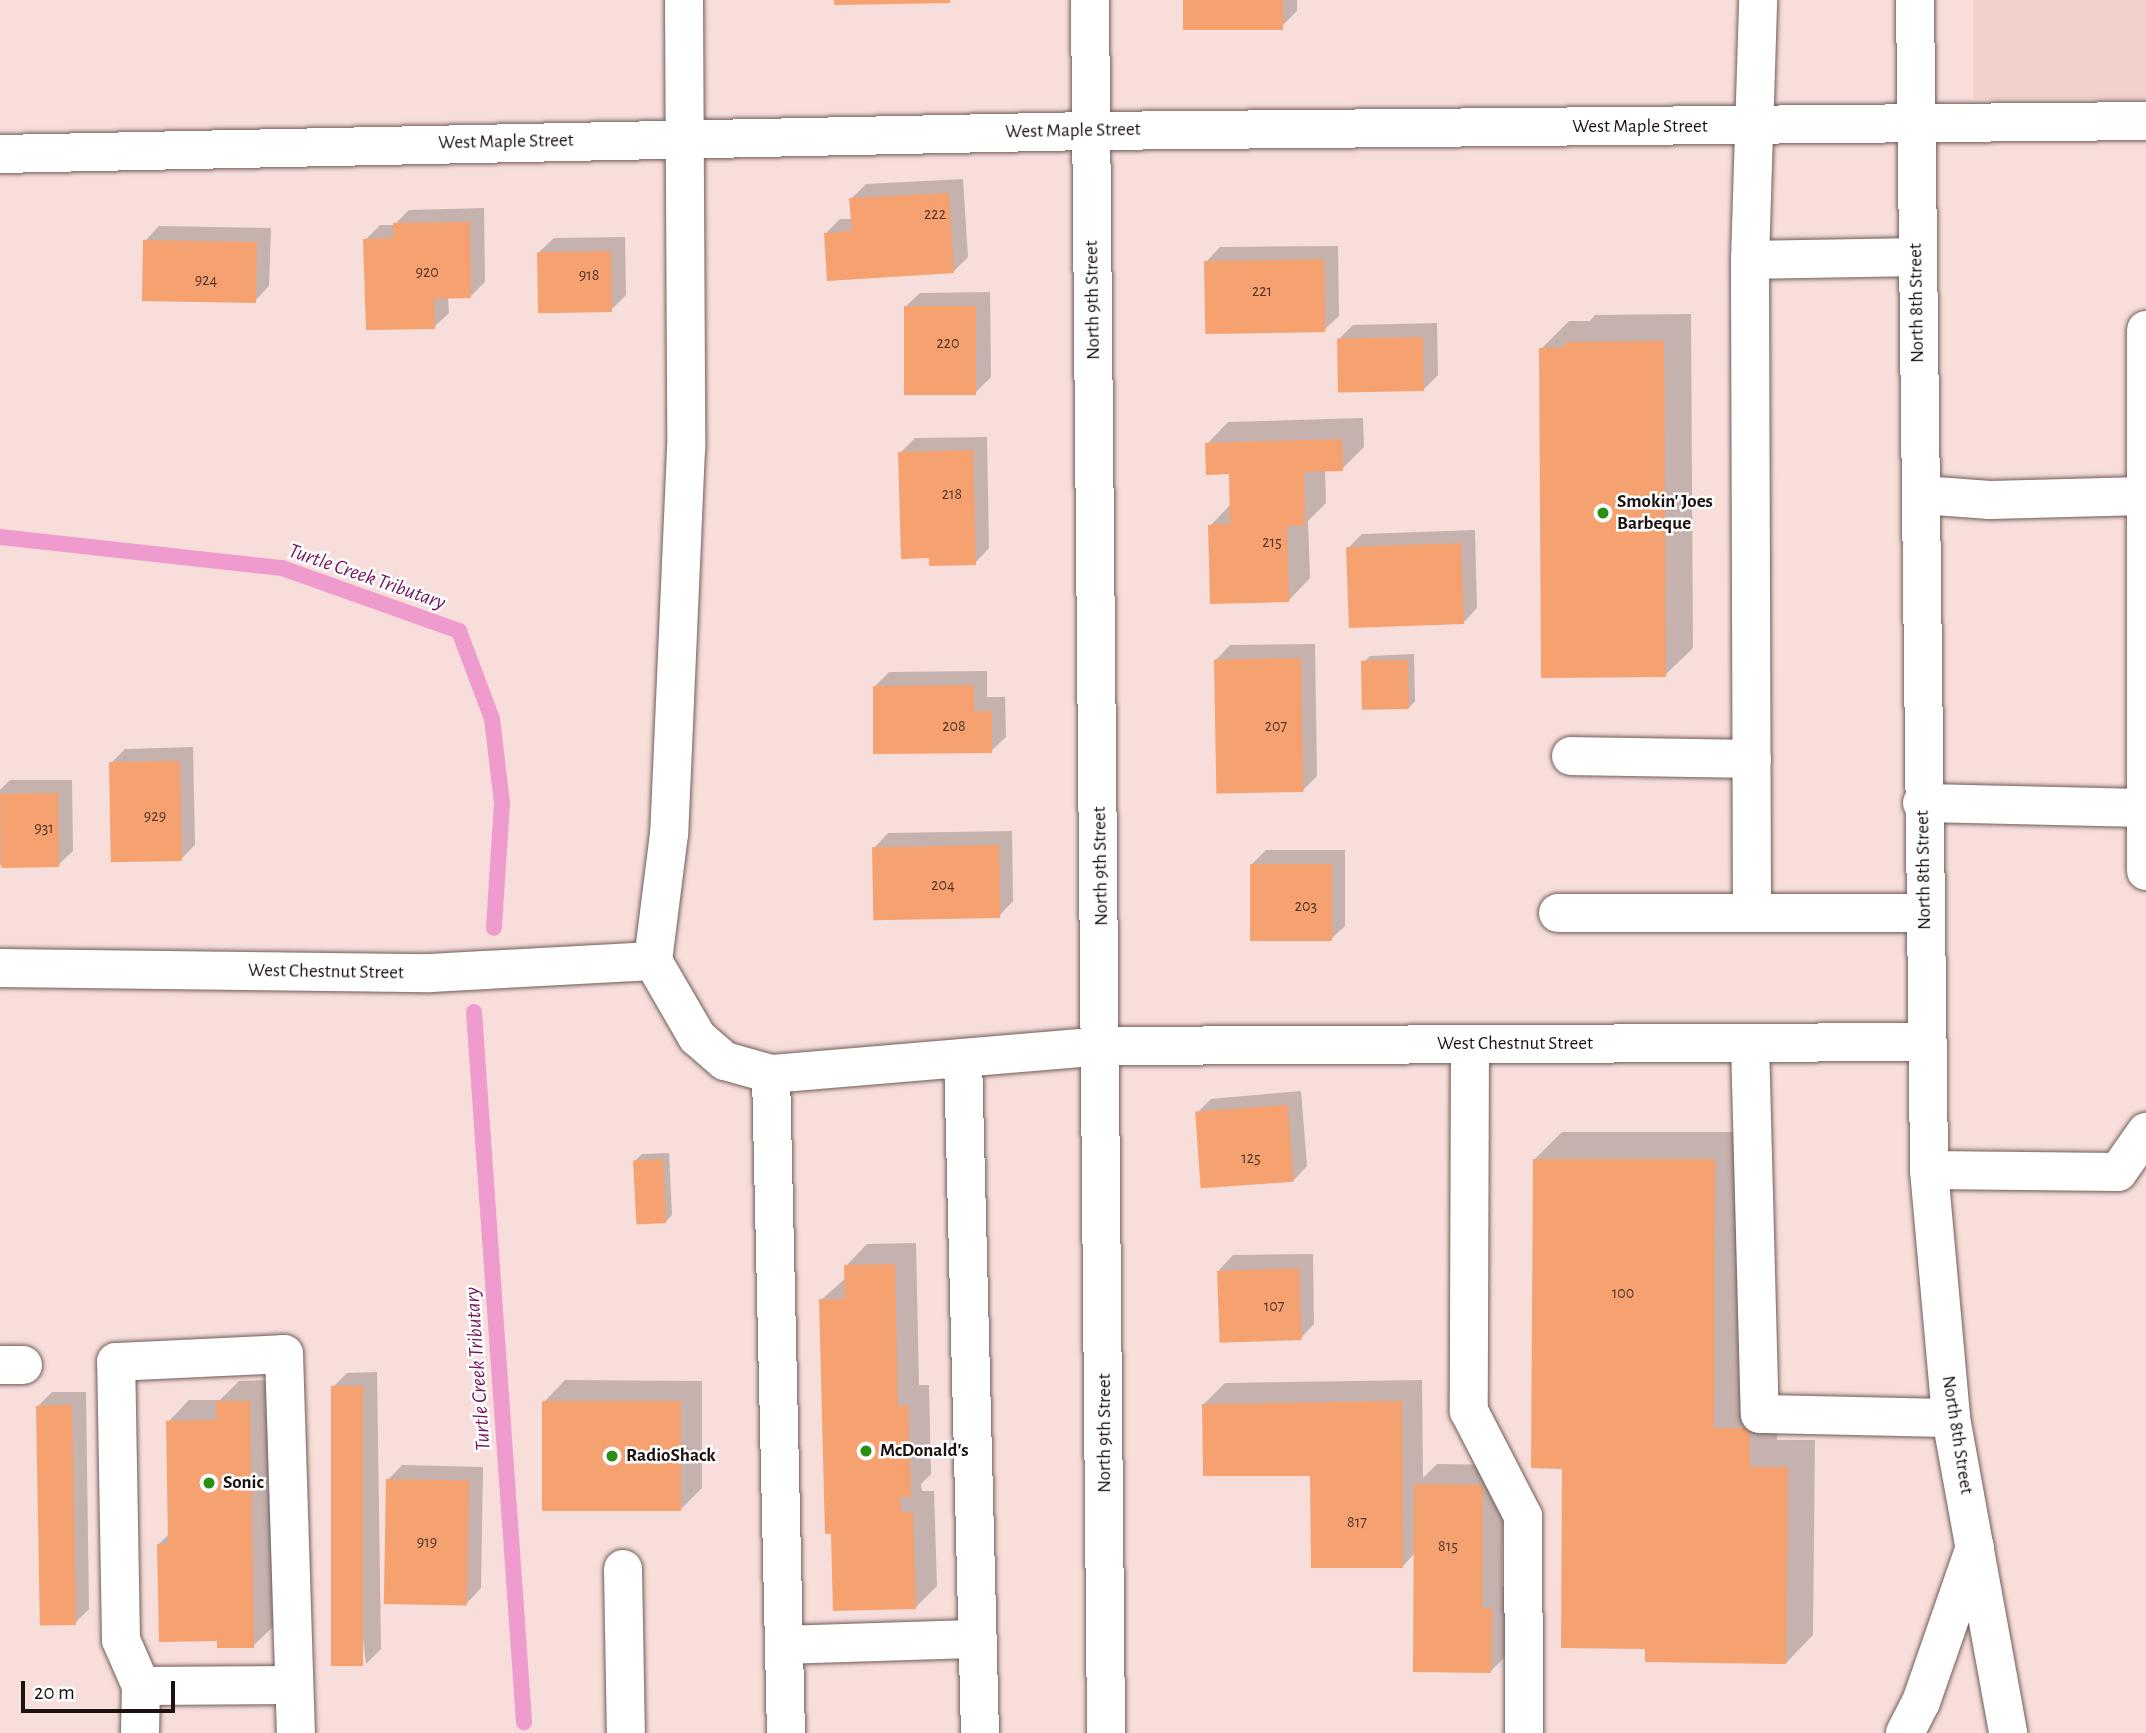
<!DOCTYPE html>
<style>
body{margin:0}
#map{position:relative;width:2146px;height:1733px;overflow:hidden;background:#f7deda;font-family:"Alegreya Sans",sans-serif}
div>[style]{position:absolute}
.built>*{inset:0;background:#f2d1cb;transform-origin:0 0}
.shadow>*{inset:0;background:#0003}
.stream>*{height:16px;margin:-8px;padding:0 8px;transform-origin:8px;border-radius:8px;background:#f09bce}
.building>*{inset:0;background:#f5a170;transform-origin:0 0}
.roads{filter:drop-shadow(0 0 2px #725d59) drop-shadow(0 0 2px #725d59)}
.minor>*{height:38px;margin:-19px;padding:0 19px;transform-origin:19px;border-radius:19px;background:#fff}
.major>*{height:38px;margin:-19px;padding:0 19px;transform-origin:19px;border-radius:19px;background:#fff}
.dots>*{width:19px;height:19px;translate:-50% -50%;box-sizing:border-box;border:4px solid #fff;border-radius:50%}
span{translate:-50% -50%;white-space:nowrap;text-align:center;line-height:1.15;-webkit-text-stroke:5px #fff;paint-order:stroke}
.number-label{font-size:16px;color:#523629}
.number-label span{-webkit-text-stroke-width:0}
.street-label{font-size:19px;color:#1b1211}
.poi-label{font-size:19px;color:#1b1211;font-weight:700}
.left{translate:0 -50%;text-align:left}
.water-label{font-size:21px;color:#751358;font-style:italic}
.scale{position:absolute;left:21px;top:1681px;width:154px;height:32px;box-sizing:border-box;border:4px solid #1b1211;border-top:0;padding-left:9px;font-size:21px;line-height:24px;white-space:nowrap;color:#1b1211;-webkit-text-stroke:5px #fff;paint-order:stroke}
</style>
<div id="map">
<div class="built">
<div style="left:1973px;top:0;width:173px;height:99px"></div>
</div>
<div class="shadow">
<div style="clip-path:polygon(1185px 0,1297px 0,1297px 11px,1282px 26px)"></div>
<div style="clip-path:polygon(963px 179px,968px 257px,954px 271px,825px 234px,840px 219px,853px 219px,851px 199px,866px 184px)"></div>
<div style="clip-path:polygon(484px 208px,485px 282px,470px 297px,448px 297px,449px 313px,434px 327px,365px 240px,380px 225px,394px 225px,409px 210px)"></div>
<div style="clip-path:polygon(159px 226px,271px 228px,269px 286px,255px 301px,145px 241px)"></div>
<div style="clip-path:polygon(625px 237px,626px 295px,611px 310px,539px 252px,554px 238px)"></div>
<div style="clip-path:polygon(1338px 246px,1339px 316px,1324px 330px,1206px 262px,1220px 247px)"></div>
<div style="clip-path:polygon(990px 292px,991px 377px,976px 392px,905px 307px,920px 293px)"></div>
<div style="clip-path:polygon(1691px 314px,1693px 648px,1665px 675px,1541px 349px,1569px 321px,1590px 321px,1595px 315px)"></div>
<div style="clip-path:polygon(1437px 323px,1438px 375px,1424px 389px,1339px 339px,1353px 325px)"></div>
<div style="clip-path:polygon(1363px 418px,1364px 447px,1342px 469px,1325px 469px,1326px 503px,1308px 521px,1310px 578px,1289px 600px,1210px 526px,1231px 504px,1231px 472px,1207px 444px,1228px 422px)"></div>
<div style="clip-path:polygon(987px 437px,989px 548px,975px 563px,900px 453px,915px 438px)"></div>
<div style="clip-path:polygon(1475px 530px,1477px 608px,1463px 623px,1348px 548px,1362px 534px)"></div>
<div style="clip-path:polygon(1315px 644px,1317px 776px,1302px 791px,1216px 660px,1230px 645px)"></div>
<div style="clip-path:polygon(1414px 654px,1415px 701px,1409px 708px,1363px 663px,1370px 656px)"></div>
<div style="clip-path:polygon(987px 671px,987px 697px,1005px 697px,1006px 737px,991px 751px,874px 687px,889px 672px)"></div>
<div style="clip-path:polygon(193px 747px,195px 845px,181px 859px,111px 763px,125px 749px)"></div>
<div style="clip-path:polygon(10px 780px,72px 780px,73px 851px,58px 865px,0 865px,0 790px)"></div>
<div style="clip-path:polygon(1012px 831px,1013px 901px,999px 916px,874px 848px,888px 833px)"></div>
<div style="clip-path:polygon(1266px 850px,1345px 850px,1345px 926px,1330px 940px,1252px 864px)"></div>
<div style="clip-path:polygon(1301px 1091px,1307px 1166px,1293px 1181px,1197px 1113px,1211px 1099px)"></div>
<div style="clip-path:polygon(1562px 1132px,1742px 1132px,1777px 1401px,1777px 1440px,1815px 1440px,1813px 1635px,1786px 1663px,1647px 1647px,1564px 1467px,1535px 1159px)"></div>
<div style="clip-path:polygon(669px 1153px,672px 1215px,665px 1222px,635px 1161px,642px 1154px)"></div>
<div style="clip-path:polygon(916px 1243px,919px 1385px,929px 1385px,931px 1474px,921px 1484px,922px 1491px,934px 1491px,937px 1586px,915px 1608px,821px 1300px,846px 1278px,846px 1266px,867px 1244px)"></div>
<div style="clip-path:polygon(1313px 1254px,1314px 1324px,1300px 1339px,1219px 1270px,1233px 1255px)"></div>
<div style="clip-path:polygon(377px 1372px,381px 1649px,366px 1664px,333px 1387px,347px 1373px)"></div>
<div style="clip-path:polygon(271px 1380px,275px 1625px,253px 1646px,218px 1639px,158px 1545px,169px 1534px,168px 1422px,189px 1400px,220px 1400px,239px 1381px)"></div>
<div style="clip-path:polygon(565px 1380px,702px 1381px,702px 1488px,680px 1510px,544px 1402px)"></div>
<div style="clip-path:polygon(1422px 1380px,1423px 1478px,1437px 1464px,1503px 1465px,1502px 1587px,1513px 1587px,1512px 1650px,1491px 1671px,1415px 1553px,1403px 1566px,1311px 1474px,1204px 1404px,1225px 1383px)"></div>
<div style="clip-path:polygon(52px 1392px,86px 1392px,89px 1609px,75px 1623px,37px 1407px)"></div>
<div style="clip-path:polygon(402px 1465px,483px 1467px,481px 1588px,467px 1603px,388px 1480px)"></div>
</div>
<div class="stream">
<div style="left:0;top:537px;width:284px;rotate:6.3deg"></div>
<div style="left:282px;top:568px;width:188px;rotate:19.6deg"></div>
<div style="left:459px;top:631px;width:94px;rotate:69.4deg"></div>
<div style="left:492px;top:719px;width:85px;rotate:83.2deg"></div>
<div style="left:502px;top:803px;width:125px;rotate:93.7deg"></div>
<div style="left:474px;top:1012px;width:712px;rotate:85.97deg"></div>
</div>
<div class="building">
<div style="clip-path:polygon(834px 0,950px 0,950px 3px,834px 5px)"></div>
<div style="left:1183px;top:0;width:100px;height:30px"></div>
<div style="clip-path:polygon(949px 193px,954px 273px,827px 281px,824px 233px,852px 231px,849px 198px)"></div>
<div style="clip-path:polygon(470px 222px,471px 298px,434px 299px,435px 329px,366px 330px,363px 239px,393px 238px,393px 223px)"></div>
<div style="left:143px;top:240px;width:114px;height:61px;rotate:1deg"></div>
<div style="left:611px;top:251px;width:61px;height:74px;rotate:89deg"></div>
<div style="left:1324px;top:259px;width:73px;height:120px;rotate:89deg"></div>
<div style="left:904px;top:306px;width:72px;height:89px"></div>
<div style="left:1423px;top:337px;width:54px;height:86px;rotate:89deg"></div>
<div style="clip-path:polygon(1664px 341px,1666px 677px,1541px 678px,1539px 348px,1565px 347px,1566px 342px)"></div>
<div style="clip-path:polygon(1342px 439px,1343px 471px,1304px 472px,1305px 526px,1287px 526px,1289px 602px,1210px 604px,1208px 525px,1230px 524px,1229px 474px,1206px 475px,1205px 443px)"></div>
<div style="clip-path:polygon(973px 450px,976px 565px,929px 566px,929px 558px,901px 559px,898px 452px)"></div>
<div style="left:1461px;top:543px;width:81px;height:115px;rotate:88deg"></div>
<div style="left:1301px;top:658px;width:134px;height:87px;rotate:89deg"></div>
<div style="left:1408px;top:660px;width:49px;height:47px;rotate:89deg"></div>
<div style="clip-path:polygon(974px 685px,974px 711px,992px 711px,992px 753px,873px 754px,873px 686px)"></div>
<div style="left:180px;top:761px;width:100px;height:71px;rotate:89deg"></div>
<div style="left:58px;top:793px;width:74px;height:58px;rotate:89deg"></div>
<div style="left:999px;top:845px;width:73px;height:127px;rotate:89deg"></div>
<div style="left:1250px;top:864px;width:82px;height:77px"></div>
<div style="left:1288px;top:1105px;width:77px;height:93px;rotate:86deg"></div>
<div style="left:663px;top:1159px;width:64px;height:30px;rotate:87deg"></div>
<div style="clip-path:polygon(1533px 1159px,1715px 1159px,1714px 1428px,1750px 1428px,1750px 1467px,1788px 1467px,1786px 1664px,1645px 1662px,1645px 1649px,1561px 1648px,1562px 1469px,1531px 1468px)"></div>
<div style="clip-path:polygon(895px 1264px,898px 1406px,908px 1405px,911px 1497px,900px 1497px,901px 1512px,913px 1512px,916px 1609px,833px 1611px,831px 1534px,825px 1534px,819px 1299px,845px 1299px,844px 1265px)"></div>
<div style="left:1299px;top:1268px;width:72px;height:82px;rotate:88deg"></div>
<div style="left:331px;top:1386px;width:32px;height:280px"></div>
<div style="clip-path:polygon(216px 1401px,250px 1401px,254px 1648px,217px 1648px,217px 1641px,159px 1642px,157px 1544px,168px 1544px,166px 1421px,216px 1420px)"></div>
<div style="left:542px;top:1401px;width:139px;height:110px"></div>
<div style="clip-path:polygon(1402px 1401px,1403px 1568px,1311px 1568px,1310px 1476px,1203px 1476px,1202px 1404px)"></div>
<div style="left:72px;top:1405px;width:220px;height:36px;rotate:89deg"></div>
<div style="left:386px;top:1479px;width:83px;height:125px;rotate:1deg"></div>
<div style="clip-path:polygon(1414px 1484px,1483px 1485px,1482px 1608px,1492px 1608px,1491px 1673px,1413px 1672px)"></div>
</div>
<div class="roads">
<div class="minor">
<div style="left:684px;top:0;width:449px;rotate:89.7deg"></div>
<div style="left:686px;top:449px;width:385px;rotate:92.5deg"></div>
<div style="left:669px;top:834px;width:128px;rotate:97.2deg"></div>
<div style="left:653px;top:961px;width:88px;rotate:59.9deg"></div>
<div style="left:697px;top:1037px;width:37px;rotate:41deg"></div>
<div style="left:725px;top:1061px;width:48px;rotate:15.8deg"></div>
<div style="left:771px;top:1074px;width:333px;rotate:-4.8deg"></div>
<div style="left:1103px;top:1046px;width:824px;rotate:-0.28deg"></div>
<div style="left:1090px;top:0;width:1733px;rotate:89.47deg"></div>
<div style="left:0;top:154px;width:1090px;rotate:-1.21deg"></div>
<div style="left:1090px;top:131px;width:1056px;rotate:-0.54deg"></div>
<div style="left:1750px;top:260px;width:166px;rotate:-1deg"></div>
<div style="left:2146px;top:330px;width:541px;rotate:90deg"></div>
<div style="left:1922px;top:495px;width:68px;rotate:4.2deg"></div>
<div style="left:1990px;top:500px;width:154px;rotate:-1.5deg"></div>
<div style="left:1571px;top:756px;width:181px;rotate:0.9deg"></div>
<div style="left:1922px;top:803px;width:224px;rotate:1.3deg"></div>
<div style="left:1558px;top:913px;width:367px"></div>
<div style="left:1752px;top:913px;width:653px;rotate:-90.18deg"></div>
<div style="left:1750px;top:260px;width:260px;rotate:-88.2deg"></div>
<div style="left:0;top:968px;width:430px;rotate:0.7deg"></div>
<div style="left:430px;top:973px;width:223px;rotate:-3.1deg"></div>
<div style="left:1750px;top:1043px;width:371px;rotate:88.5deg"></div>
<div style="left:1760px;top:1414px;width:191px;rotate:1.2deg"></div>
<div style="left:1470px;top:1044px;width:367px;rotate:90.2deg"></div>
<div style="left:1469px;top:1411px;width:118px;rotate:62.8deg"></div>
<div style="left:1523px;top:1516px;width:217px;rotate:89.7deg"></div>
<div style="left:963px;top:1058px;width:675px;rotate:88.56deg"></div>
<div style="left:771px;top:1074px;width:659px;rotate:88.7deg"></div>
<div style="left:1929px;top:1170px;width:189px;rotate:0.6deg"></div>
<div style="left:2118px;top:1172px;width:49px;rotate:-55deg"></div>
<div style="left:0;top:1365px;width:23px"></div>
<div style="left:623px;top:1569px;width:164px;rotate:89deg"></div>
<div style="left:784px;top:1645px;width:194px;rotate:-1.8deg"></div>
<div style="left:141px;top:1686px;width:153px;rotate:-0.4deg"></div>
<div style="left:140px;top:1733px;width:47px;rotate:-88.8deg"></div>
<div style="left:141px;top:1686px;width:50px;rotate:-113.5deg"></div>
<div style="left:121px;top:1640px;width:278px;rotate:-91deg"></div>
<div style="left:116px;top:1362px;width:168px;rotate:-2.7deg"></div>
<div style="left:284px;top:1354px;width:379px;rotate:88.2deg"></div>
</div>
<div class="major">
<div style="left:1915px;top:0;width:1170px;rotate:89.31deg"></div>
<div style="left:1929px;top:1170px;width:249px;rotate:84.9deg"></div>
<div style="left:1951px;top:1418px;width:320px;rotate:79.7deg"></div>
<div style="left:1905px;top:1733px;width:35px;rotate:-63deg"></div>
<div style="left:1921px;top:1702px;width:164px;rotate:-70.8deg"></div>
</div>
</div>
<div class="dots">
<div style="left:1603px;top:513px;background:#2b9010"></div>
<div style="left:866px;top:1451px;background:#2b9010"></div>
<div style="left:612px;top:1456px;background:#2b9010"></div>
<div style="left:209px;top:1483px;background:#2b9010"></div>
</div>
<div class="number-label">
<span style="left:935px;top:214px">222</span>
<span style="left:427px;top:272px">920</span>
<span style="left:589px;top:275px">918</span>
<span style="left:206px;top:280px">924</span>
<span style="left:1262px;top:291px">221</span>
<span style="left:948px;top:343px">220</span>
<span style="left:952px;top:494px">218</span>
<span style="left:1272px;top:542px">215</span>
<span style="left:954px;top:726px">208</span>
<span style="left:1276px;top:726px">207</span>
<span style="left:155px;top:816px">929</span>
<span style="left:44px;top:828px">931</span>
<span style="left:943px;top:885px">204</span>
<span style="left:1306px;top:906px">203</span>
<span style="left:1251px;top:1158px">125</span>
<span style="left:1623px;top:1293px">100</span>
<span style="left:1274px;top:1306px">107</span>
<span style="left:1357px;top:1522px">817</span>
<span style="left:427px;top:1542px">919</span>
<span style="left:1448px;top:1546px">815</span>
</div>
<div class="street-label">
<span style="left:1640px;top:127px">West Maple Street</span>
<span style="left:1073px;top:131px;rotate:-1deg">West Maple Street</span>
<span style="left:506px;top:142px;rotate:-1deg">West Maple Street</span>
<span style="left:1093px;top:300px;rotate:-91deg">North 9th Street</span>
<span style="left:1917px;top:303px;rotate:-91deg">North 8th Street</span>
<span style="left:1101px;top:866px;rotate:-91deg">North 9th Street</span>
<span style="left:1924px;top:870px;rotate:-91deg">North 8th Street</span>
<span style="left:326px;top:972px;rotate:1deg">West Chestnut Street</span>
<span style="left:1515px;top:1044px">West Chestnut Street</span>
<span style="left:1105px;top:1433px;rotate:-90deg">North 9th Street</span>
<span style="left:1957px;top:1435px;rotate:81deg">North 8th Street</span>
</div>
<div class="poi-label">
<span class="left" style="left:1617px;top:513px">Smokin' Joes<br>Barbeque</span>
<span class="left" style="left:880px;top:1451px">McDonald's</span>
<span class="left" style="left:626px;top:1456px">RadioShack</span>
<span class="left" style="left:223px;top:1483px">Sonic</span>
</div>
<div class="water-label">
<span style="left:367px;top:577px;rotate:19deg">Turtle Creek Tributary</span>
<span style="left:478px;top:1369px;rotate:-94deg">Turtle Creek Tributary</span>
</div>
<div class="scale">20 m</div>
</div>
